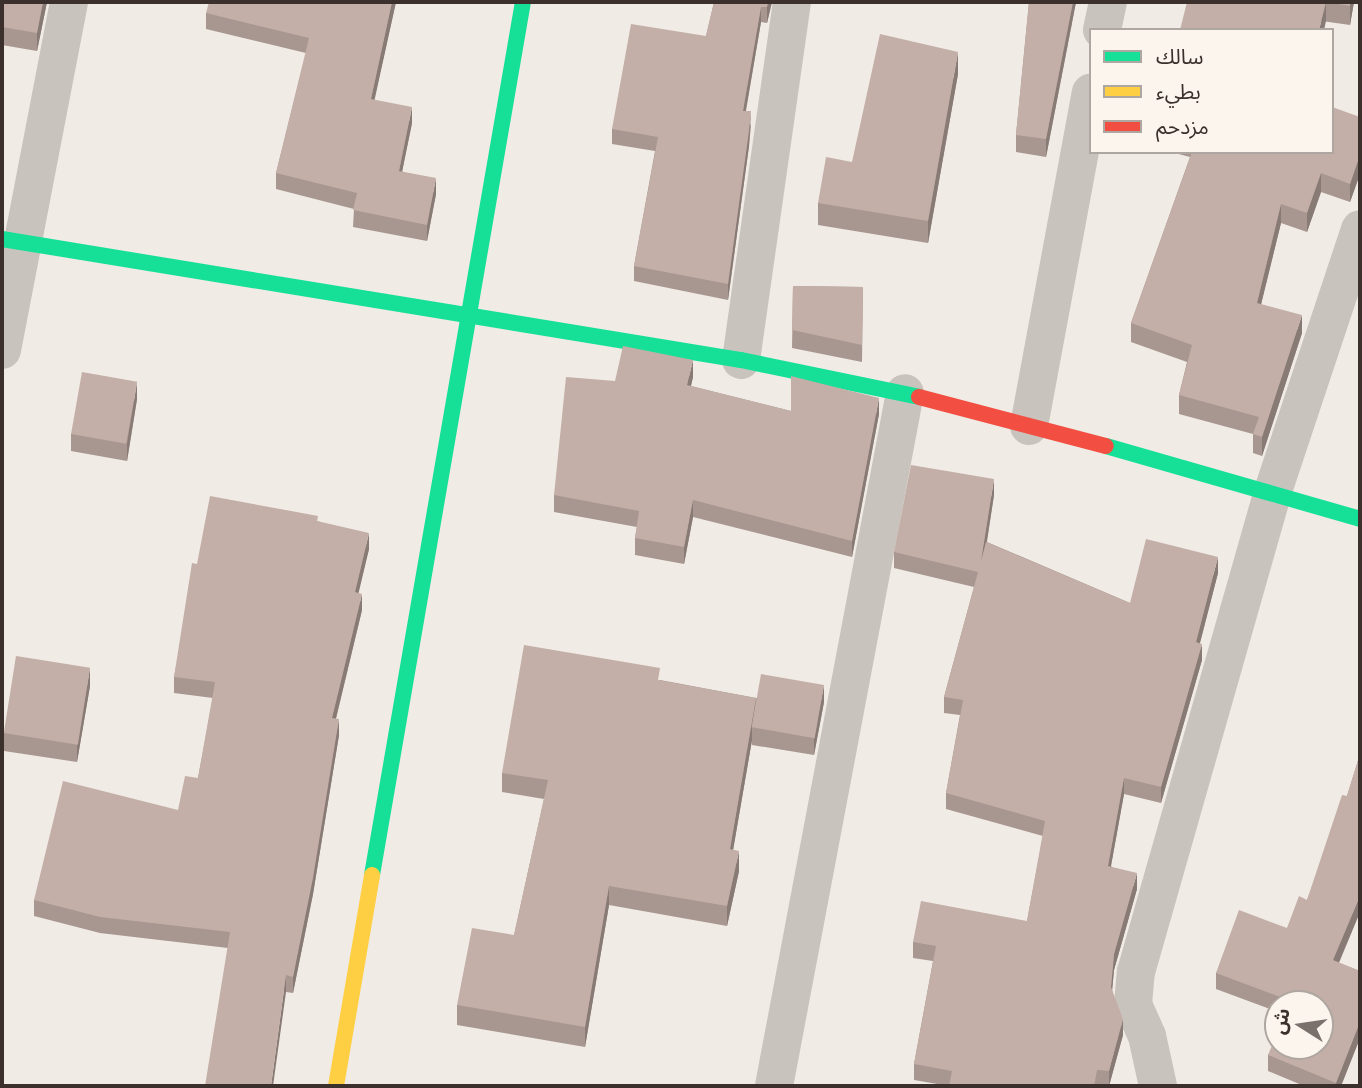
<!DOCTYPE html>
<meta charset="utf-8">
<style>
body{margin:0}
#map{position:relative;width:1362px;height:1088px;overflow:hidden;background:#f0ebe5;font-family:Commissioner,"Noto Sans Arabic",sans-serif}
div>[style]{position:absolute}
.street>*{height:38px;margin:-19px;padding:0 19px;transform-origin:19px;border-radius:19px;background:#c9c3be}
.fast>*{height:16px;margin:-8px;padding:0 8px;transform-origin:8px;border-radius:8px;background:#16e098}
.slow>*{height:16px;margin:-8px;padding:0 8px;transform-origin:8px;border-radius:8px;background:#ffcf43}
.jam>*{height:16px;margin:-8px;padding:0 8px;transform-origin:8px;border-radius:8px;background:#f24e42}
.wall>*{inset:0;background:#a89690}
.shaded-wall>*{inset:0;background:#887a75}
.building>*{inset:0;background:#c3afa7;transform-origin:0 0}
span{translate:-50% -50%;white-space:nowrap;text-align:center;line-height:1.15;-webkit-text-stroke:7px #fbf5ee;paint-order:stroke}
.frame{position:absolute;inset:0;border:4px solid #3b302b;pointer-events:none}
.legend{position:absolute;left:1089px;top:28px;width:245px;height:126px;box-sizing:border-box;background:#fbf5ee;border:2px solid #aea6a0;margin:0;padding:9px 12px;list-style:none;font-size:21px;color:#3b302b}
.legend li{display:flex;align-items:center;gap:14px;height:35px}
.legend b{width:35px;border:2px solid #aea6a0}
.north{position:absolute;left:1264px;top:990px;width:70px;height:70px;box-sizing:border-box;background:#fbf5ee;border:2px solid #aea6a0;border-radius:50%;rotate:282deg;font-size:19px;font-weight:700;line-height:28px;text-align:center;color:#3b302b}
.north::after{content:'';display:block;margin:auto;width:24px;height:32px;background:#7a716c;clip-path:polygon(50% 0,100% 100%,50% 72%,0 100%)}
</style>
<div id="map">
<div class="street">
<div style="left:1102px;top:30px;width:29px;rotate:-78deg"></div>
<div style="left:2px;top:350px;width:354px;rotate:-79.1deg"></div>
<div style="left:741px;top:360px;width:362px;rotate:-81.9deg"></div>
<div style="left:1029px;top:426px;width:339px;rotate:-79.5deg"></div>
<div style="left:774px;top:1086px;width:705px;rotate:-79.3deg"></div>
<div style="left:1158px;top:1086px;width:51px;rotate:-102.4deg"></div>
<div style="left:1147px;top:1036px;width:35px;rotate:-114deg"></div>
<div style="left:1133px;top:1004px;width:32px;rotate:-85deg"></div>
<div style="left:1136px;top:972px;width:500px;rotate:-74.1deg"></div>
<div style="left:1273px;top:491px;width:276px;rotate:-71.6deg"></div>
</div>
<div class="fast">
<div style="left:2px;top:239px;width:749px;rotate:9.3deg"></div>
<div style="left:741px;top:360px;width:182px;rotate:11.7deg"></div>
<div style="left:1106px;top:446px;width:264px;rotate:16deg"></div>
<div style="left:372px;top:875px;width:886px;rotate:-80.19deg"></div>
</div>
<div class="slow">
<div style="left:336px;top:1086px;width:214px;rotate:-80.3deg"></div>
</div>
<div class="jam">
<div style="left:919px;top:397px;width:193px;rotate:14.7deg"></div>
</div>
<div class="wall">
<div style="clip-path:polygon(2px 2px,47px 2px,37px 51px,2px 45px)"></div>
<div style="clip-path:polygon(396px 2px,374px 100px,412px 123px,402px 171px,436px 194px,427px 241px,353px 227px,354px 209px,276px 189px,276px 173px,306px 53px,206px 29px,206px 13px)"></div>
<div style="clip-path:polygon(714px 2px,772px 2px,767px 23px,761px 22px,746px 111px,751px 126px,749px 146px,728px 300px,634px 281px,634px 266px,655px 151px,612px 144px,612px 129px,706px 36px)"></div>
<div style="clip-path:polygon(1029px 2px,1076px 2px,1046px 157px,1016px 152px,1016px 135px)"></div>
<div style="clip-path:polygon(1187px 2px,1354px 2px,1350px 25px)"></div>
<div style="clip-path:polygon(958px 74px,928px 243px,818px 225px,818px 203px,852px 162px)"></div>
<div style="clip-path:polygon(1360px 117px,1360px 174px,1350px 202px,1321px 192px,1307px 232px,1281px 223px,1261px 304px,1302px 333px,1262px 456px,1253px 453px,1253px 434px,1179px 414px,1179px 395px,1187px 362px,1131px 342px,1131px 323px,1190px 157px,1171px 152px,1332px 152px)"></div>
<div style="clip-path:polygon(793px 286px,863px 287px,862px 362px,792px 348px)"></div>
<div style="clip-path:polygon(693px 377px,691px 386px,791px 411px,879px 414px,852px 557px,693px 517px,684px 564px,635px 555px,635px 538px,637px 527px,554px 512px,554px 495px,615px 381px)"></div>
<div style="clip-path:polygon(137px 399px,127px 461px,71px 451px,71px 434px)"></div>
<div style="clip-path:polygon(994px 495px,987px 542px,1130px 603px,1218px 573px,1200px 643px,1202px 660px,1161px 803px,1124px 794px,1111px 866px,1137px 889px,1114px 970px,1112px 990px,1123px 1035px,1109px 1086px,949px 1086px,914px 1080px,914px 1064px,933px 961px,913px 958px,913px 942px,1027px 921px,1043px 836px,946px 809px,946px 793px,960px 715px,944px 713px,944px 697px,974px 587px,894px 568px,894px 552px)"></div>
<div style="clip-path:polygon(318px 521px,369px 549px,358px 593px,362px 610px,336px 719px,339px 735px,313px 894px,293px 993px,286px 992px,228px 948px,100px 933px,34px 916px,34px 900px,178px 810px,198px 778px,213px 698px,174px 693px,174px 677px,197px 564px)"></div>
<div style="clip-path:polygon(660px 680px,756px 698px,824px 702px,814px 755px,752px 745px,752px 740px,733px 850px,739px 871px,727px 926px,609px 905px,585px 1047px,457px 1025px,457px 1005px,514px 935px,544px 799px,502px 792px,502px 773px)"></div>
<div style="clip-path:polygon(90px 686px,77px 762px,4px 751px,4px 733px)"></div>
<div style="clip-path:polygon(1360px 754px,1360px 912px,1339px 963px,1360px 971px,1360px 1038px,1341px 1086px,1304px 1086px,1268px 1071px,1268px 1055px,1320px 1004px,1278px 1004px,1278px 1012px,1216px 989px,1216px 973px,1287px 928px,1307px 900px,1347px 796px)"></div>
</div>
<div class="shaded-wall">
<div style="clip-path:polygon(43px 2px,47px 2px,37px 51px,37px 33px)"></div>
<div style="clip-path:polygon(392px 2px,396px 2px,371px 116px,371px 99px)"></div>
<div style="clip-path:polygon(768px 2px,772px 2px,767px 23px,767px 7px)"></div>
<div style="clip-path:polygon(1073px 2px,1076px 2px,1046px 157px,1046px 139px)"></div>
<div style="clip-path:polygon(1326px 2px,1326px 21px,1324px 30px,1319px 30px)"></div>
<div style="clip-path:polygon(1350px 2px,1354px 2px,1350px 25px)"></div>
<div style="clip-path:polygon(761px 7px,761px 22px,743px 126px,743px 111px)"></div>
<div style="clip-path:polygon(958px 52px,958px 74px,928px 243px,928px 221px)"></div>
<div style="clip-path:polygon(412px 107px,412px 123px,399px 187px,399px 171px)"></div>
<div style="clip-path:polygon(751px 111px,749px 146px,728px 300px,728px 284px)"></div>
<div style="clip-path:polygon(1360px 155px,1360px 174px,1350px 202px,1350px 184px)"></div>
<div style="clip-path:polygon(1321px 173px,1321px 192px,1307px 232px,1307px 213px)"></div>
<div style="clip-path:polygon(436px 178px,436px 194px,427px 241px,427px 225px)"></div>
<div style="clip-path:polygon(1281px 204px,1281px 223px,1257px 321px,1257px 303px)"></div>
<div style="clip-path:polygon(1302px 315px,1302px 333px,1262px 456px,1262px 437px)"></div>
<div style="clip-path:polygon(693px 360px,693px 377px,687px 402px,687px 385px)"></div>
<div style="clip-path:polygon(137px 382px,137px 399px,127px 461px,127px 444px)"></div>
<div style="clip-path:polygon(879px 398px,879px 414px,852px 557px,852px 541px)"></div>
<div style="clip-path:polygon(994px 479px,994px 495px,981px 577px,981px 561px)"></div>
<div style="clip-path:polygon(693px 500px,693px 517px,684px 564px,684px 547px)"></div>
<div style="clip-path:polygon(369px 533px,369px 549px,355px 608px,355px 592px)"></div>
<div style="clip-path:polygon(1218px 557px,1218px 573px,1196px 658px,1196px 642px)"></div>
<div style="clip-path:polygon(362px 594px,362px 610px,332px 734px,332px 718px)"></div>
<div style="clip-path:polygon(1202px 644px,1202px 660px,1161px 803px,1161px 787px)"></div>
<div style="clip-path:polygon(90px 668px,90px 686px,77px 762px,77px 745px)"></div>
<div style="clip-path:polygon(824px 685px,824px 702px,814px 755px,814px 737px)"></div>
<div style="clip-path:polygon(756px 698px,752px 727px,752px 740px,730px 868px,730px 849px)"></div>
<div style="clip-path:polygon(339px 719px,339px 735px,313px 894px,293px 993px,293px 977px)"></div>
<div style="clip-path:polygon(1124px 778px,1124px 794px,1108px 882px,1108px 866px)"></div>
<div style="clip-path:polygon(739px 851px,739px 871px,727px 926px,727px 906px)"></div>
<div style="clip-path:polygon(1137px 873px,1137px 889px,1114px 970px,1111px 1003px,1111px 987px,1114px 954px)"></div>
<div style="clip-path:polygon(609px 886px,609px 905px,585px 1047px,585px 1027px)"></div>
<div style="clip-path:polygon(1360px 896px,1360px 912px,1333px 976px,1333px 960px)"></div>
<div style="clip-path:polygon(286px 975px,286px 992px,273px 1086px,271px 1086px)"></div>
<div style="clip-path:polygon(1123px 1019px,1123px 1035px,1109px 1086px,1109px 1071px)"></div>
<div style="clip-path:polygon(1360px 1022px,1360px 1038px,1341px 1086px,1336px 1086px,1336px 1083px)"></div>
</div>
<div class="building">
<div style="clip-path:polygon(2px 2px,43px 2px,37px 33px,2px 27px)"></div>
<div style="clip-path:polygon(209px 2px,392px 2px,371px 99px,412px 107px,399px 171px,436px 178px,427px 225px,353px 210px,357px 193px,276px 173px,309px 38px,206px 13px)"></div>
<div style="clip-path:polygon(714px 2px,768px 2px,767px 7px,761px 7px,743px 111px,751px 111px,749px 131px,728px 284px,634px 266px,658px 137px,612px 129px,631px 24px,706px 36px)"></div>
<div style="clip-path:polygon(1029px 2px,1073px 2px,1046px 139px,1016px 135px)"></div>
<div style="clip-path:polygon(1187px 2px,1350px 2px,1350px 6px,1326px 2px,1319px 30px,1180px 30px)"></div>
<div style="clip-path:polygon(880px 34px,958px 52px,928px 221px,818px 203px,826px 157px,852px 162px)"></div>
<div style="clip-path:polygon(1332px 107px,1360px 117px,1360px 155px,1350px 184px,1321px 173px,1307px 213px,1281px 204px,1257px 303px,1302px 315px,1262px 437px,1253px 434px,1259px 417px,1179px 395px,1192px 345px,1131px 323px,1192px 152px,1332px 152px)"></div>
<div style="clip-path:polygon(793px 286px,863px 287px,862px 345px,792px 330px)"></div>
<div style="clip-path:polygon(623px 346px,693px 360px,687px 385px,791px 411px,791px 376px,879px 398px,852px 541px,693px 500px,684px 547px,635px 538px,639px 511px,554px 495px,566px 377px,615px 381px)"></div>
<div style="left:82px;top:372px;width:56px;height:63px;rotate:10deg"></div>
<div style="clip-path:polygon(911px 465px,994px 479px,981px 561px,986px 542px,1130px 603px,1146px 539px,1218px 557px,1196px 642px,1202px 644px,1161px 787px,1124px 778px,1108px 866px,1137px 873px,1114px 954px,1111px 987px,1123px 1019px,1109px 1071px,1097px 1070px,1094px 1086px,949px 1086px,952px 1071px,914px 1064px,936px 946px,913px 942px,921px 901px,1027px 921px,1045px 821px,946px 793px,963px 700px,944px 697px,978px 572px,894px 552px)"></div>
<div style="clip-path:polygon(210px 496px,318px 516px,317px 521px,369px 533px,355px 592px,362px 594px,332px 718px,339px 719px,313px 878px,293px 977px,286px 975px,271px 1086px,205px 1086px,230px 932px,100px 917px,34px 900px,63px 781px,178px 810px,185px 776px,198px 778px,215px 682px,174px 677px,192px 563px,197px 564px)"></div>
<div style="clip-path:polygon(524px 645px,660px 668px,658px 680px,756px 698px,730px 849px,739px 851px,727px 906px,609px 886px,585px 1027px,457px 1005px,472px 928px,514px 935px,548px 780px,502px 773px)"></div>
<div style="left:16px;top:656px;width:75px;height:78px;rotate:9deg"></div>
<div style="left:761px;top:674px;width:64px;height:54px;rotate:10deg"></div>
<div style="clip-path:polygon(1360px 754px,1360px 896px,1333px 960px,1360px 971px,1360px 1022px,1336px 1083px,1268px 1055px,1278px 1031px,1278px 1046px,1320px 1046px,1320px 1004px,1289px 1004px,1291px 1001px,1216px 973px,1239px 910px,1287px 928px,1299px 896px,1307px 900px,1342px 795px,1347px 796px)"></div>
</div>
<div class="frame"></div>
<ul class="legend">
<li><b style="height:9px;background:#16e098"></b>سالك</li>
<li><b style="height:9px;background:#ffcf43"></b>بطيء</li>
<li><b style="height:9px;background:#f24e42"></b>مزدحم</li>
</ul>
<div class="north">ش</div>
</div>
